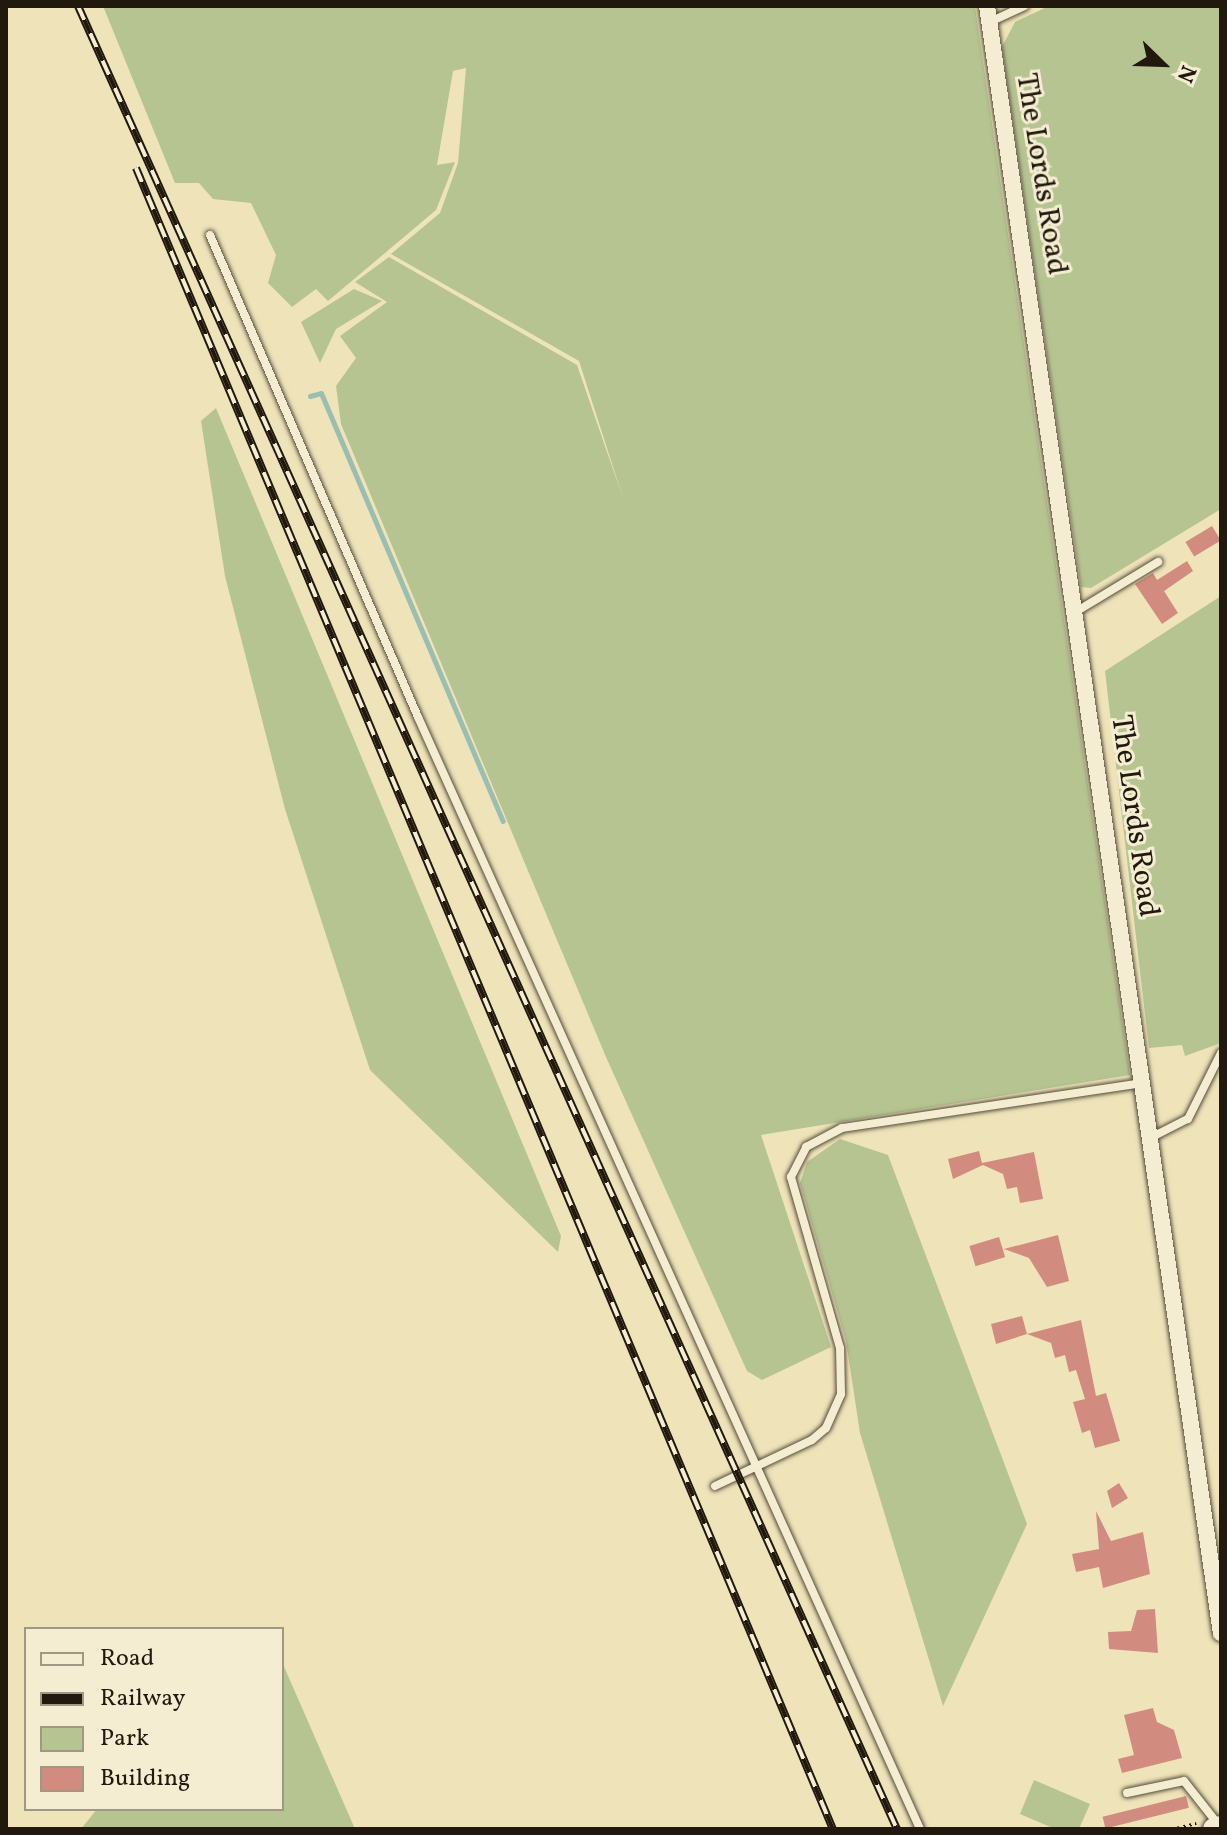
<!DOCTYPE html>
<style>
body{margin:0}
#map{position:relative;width:1227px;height:1835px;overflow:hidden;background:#efe3ba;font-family:Vollkorn,serif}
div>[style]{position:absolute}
.green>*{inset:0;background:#b6c492}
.stream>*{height:5px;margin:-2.5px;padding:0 2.5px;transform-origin:2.5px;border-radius:2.5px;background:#9abeb0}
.building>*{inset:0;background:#d28c7f;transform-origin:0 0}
.path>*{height:3px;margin-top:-1.5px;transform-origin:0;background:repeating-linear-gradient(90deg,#21190d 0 2px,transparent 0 6px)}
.roads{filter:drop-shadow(0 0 2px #544c38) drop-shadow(0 0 2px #544c38)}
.lane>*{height:8px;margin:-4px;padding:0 4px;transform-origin:4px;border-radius:4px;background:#f5edd2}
.street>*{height:16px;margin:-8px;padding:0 8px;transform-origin:8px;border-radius:8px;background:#f5edd2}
.secondary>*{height:22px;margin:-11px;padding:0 11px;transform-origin:11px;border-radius:11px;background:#f5edd2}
.rail>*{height:8px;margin-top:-4px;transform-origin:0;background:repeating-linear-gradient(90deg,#f5edd2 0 15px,#21190d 0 30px);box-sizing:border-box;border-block:2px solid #21190d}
span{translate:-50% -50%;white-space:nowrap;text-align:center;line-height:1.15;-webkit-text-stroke:6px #f5edd2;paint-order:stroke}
.street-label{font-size:30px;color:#21190d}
.frame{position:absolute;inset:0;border:8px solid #21190d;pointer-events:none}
.legend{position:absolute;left:24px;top:1627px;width:260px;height:184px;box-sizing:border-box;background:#f5edd2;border:2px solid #a09883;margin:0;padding:10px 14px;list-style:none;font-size:24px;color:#21190d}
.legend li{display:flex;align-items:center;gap:16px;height:40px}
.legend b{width:40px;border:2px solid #a09883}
.north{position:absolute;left:1123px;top:24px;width:80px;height:80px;-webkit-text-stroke:6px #f5edd2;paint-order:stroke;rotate:113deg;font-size:22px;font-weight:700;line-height:32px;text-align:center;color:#21190d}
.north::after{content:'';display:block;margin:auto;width:28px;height:36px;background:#21190d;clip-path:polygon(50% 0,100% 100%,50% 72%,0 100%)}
</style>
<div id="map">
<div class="green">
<div style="clip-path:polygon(103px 6px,975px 6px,1130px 1075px,761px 1135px,831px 1347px,762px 1380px,747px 1371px,606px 1057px,341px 424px,336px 386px,356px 358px,340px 336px,387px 302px,355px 282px,389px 257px,577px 365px,623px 498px,579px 361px,391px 254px,440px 213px,458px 163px,466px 68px,453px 71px,437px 165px,455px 162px,436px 210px,328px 301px,316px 289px,292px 307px,268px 283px,276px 255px,251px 203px,213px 199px,199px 183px,175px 183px)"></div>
<div style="clip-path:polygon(1049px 6px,1221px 6px,1221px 509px,1091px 588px,1081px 587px,1002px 47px,1015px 22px)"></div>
<div style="clip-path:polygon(354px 289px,382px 301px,336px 329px,320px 363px,301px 322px)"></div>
<div style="clip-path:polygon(216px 408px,561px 1236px,558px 1252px,370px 1070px,285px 809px,225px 576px,201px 421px)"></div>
<div style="clip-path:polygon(1221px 596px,1221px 1043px,1185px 1056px,1182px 1045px,1149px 1048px,1105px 671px)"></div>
<div style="clip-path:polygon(840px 1139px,888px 1155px,1027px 1524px,943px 1706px,860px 1433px,846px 1341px,800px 1183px,807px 1162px)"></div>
<div style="clip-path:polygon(282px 1662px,355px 1829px,81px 1829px,97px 1809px,282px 1809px)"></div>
<div style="clip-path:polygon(1034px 1780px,1090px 1804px,1079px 1829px,1055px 1829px,1020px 1814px)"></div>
</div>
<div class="stream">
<div style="left:310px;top:396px;width:11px;rotate:-15deg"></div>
<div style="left:321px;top:393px;width:465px;rotate:67deg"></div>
</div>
<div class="building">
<div style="left:1212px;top:526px;width:17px;height:31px;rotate:59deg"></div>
<div style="clip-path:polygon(1187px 561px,1193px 571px,1164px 591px,1178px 613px,1162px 624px,1135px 584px,1153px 573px,1157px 580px)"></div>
<div style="clip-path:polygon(979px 1151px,982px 1163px,1034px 1152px,1043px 1199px,1020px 1203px,1017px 1187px,1007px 1189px,1003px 1174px,983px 1165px,953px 1179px,948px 1159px)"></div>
<div style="clip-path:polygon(1058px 1235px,1069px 1281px,1047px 1287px,1029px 1258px,1004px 1249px)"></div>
<div style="left:999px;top:1237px;width:21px;height:31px;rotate:73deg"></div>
<div style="clip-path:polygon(1022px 1316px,1027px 1334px,1081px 1320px,1096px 1396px,1106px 1393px,1120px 1441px,1095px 1448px,1090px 1430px,1082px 1433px,1073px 1402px,1085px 1399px,1076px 1370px,1069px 1372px,1065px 1355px,1055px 1358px,1051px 1343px,1027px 1334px,996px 1344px,991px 1324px)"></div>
<div style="clip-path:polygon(1119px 1483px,1128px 1498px,1112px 1508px,1107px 1491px)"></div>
<div style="clip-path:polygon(1096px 1511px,1111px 1541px,1143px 1532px,1150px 1574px,1103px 1588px,1099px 1567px,1076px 1572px,1072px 1554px,1099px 1549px)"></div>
<div style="clip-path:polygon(1155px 1609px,1158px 1653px,1109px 1649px,1108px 1632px,1131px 1631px,1137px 1610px)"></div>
<div style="clip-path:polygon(1153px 1708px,1157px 1722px,1174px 1730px,1182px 1758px,1122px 1773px,1118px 1759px,1134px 1755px,1124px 1715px)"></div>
<div style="left:1186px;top:1796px;width:12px;height:86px;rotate:76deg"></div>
</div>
<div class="path">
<div style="left:1172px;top:1829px;width:25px;rotate:-14deg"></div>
</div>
<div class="roads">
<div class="lane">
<div style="left:990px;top:22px;width:38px;rotate:-25deg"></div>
<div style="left:210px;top:235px;width:525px;rotate:66.66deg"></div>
<div style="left:418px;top:717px;width:1220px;rotate:65.7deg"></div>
<div style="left:1077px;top:611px;width:95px;rotate:-31.2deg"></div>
<div style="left:1154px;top:1136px;width:38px;rotate:-27deg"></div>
<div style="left:1188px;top:1119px;width:74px;rotate:-63.4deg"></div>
<div style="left:715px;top:1486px;width:107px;rotate:-25.4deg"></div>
<div style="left:812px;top:1440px;width:18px;rotate:-41deg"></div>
<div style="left:826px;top:1428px;width:37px;rotate:-66deg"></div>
<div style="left:841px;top:1394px;width:46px;rotate:-91.2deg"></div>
<div style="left:840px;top:1348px;width:178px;rotate:-106deg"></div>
<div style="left:791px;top:1177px;width:34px;rotate:-63deg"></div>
<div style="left:806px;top:1147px;width:41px;rotate:-27.8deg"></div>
<div style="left:842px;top:1128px;width:305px;rotate:-8.5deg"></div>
<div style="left:1127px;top:1793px;width:58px;rotate:-11.9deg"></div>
<div style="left:1184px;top:1781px;width:55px;rotate:51.7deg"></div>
</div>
<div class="street">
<div style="left:987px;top:6px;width:1644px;rotate:81.82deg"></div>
</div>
<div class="secondary">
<div style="left:1214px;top:1829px;width:7px;rotate:-16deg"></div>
</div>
</div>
<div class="rail">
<div style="left:78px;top:6px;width:1999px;rotate:65.81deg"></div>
<div style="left:136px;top:168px;width:1801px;rotate:67.24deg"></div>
</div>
<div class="street-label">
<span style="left:1041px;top:174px;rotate:81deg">The Lords Road</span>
<span style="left:1134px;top:816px;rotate:82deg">The Lords Road</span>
</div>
<div class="frame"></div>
<ul class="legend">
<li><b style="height:10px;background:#f5edd2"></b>Road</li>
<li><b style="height:10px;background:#21190d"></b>Railway</li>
<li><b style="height:22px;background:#b6c492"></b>Park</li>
<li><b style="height:22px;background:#d28c7f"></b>Building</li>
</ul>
<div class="north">N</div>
</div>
